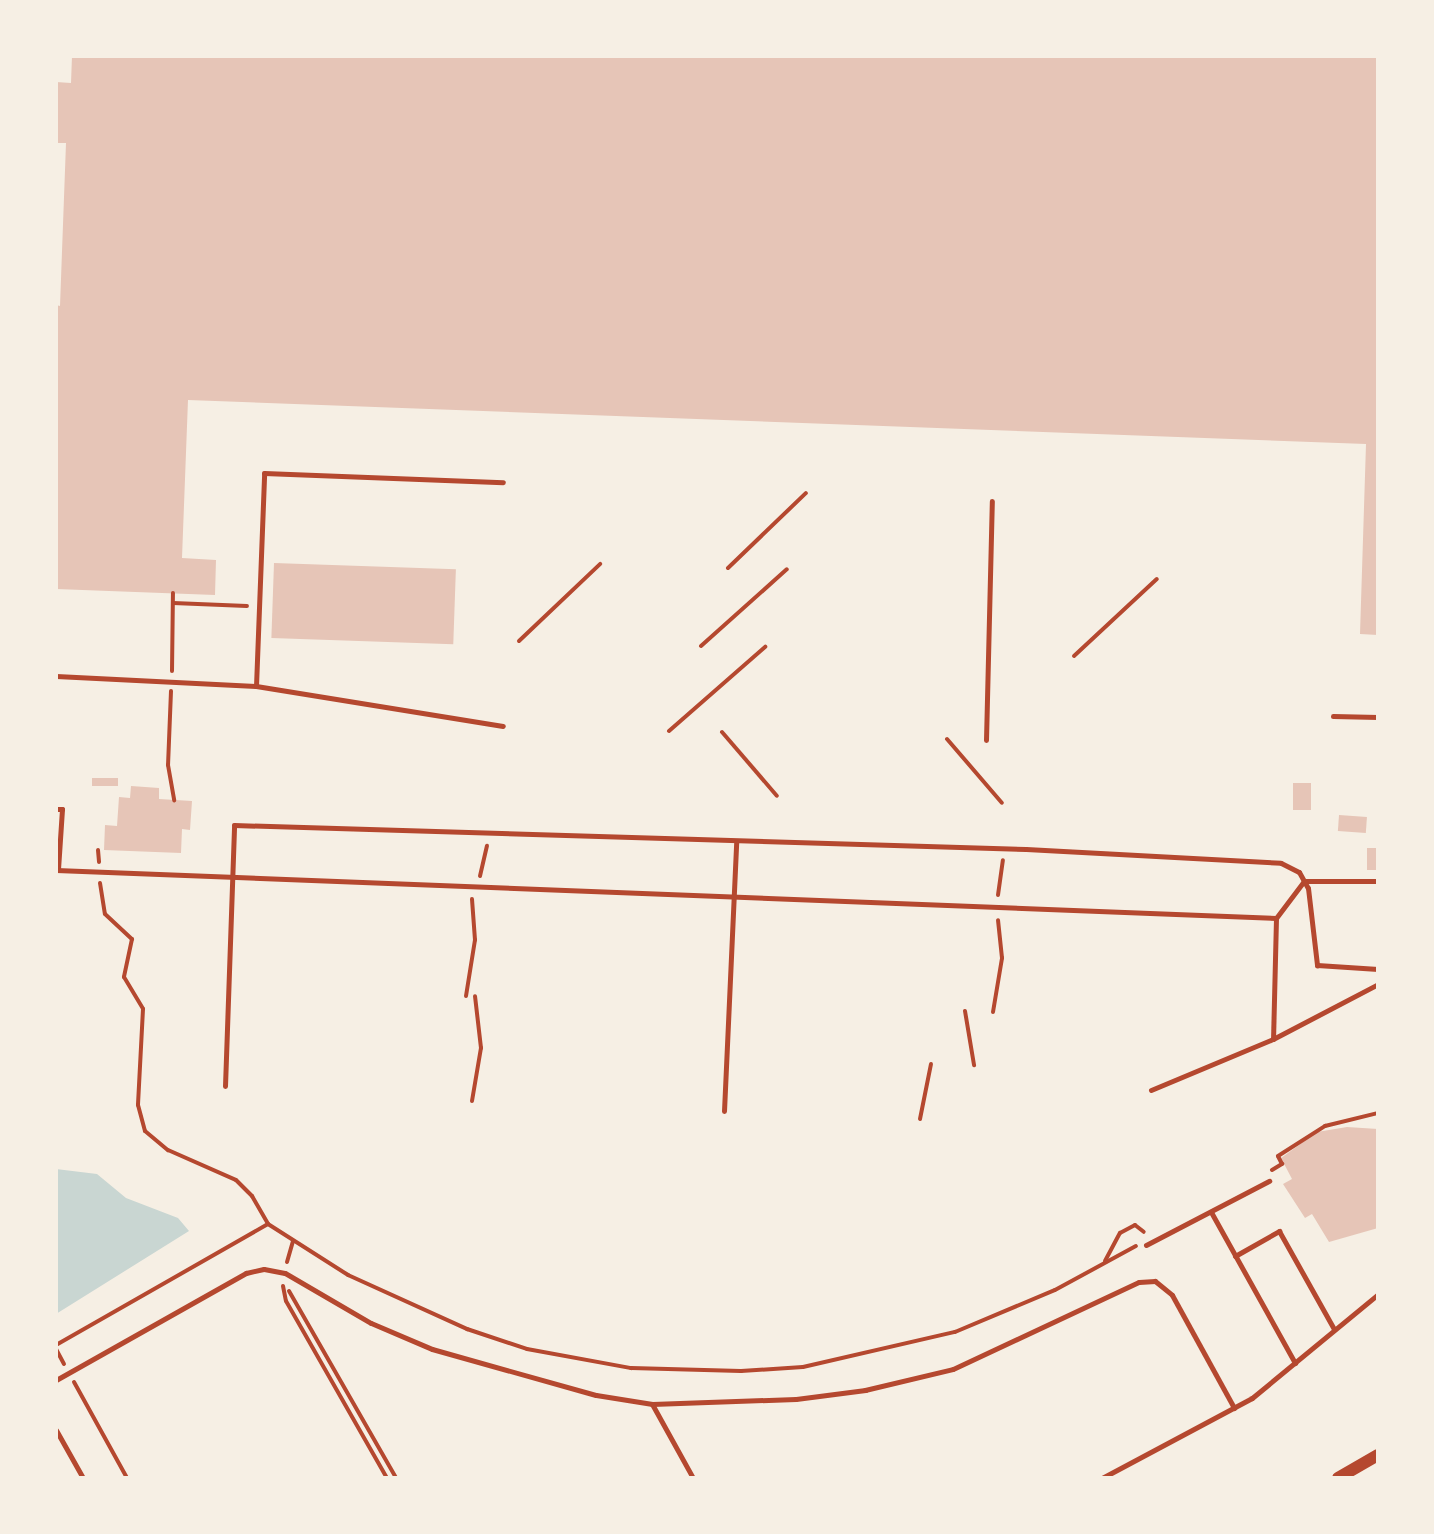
<!DOCTYPE html>
<style>
body{margin:0}
#map{position:relative;width:1434px;height:1534px;overflow:hidden;background:#f6efe4;font-family:"IBM Plex Sans",sans-serif}
div>[style]{position:absolute}
.water>*{inset:0;background:#c9d6d2}
.building>*{inset:0;background:#e6c5b7;transform-origin:0 0}
.path>*{height:4px;margin:-2px;padding:0 2px;transform-origin:2px;border-radius:2px;background:#b5482f}
.service>*{height:5px;margin:-2.5px;padding:0 2.5px;transform-origin:2.5px;border-radius:2.5px;background:#b5482f}
.secondary>*{height:12px;margin:-6px;padding:0 6px;transform-origin:6px;border-radius:6px;background:#b5482f}
span{translate:-50% -50%;white-space:nowrap;text-align:center;line-height:1.15;-webkit-text-stroke:8px #f6efe4;paint-order:stroke}
.frame{position:absolute;inset:0;border:58px solid #f6efe4;pointer-events:none}
</style>
<div id="map">
<div class="water">
<div style="clip-path:polygon(56px 1169px,97px 1174px,126px 1198px,178px 1218px,189px 1231px,56px 1314px)"></div>
</div>
<div class="building">
<div style="clip-path:polygon(72px 56px,1378px 56px,1378px 635px,1360px 634px,1366px 444px,188px 400px,182px 558px,216px 560px,215px 595px,56px 589px,56px 305px,60px 306px,66px 143px,56px 143px,56px 82px,71px 83px)"></div>
<div style="left:274px;top:563px;width:182px;height:75px;rotate:2deg"></div>
<div style="left:92px;top:778px;width:26px;height:8px"></div>
<div style="left:1293px;top:783px;width:18px;height:27px"></div>
<div style="clip-path:polygon(131px 786px,159px 788px,159px 799px,192px 801px,190px 830px,182px 829px,181px 853px,104px 850px,105px 825px,117px 826px,119px 797px,130px 798px)"></div>
<div style="left:1339px;top:815px;width:28px;height:16px;rotate:4deg"></div>
<div style="left:1367px;top:848px;width:11px;height:22px"></div>
<div style="clip-path:polygon(1347px 1127px,1378px 1129px,1378px 1228px,1329px 1242px,1312px 1214px,1305px 1218px,1283px 1184px,1292px 1179px,1281px 1158px,1317px 1132px)"></div>
</div>
<div class="path">
<div style="left:728px;top:568px;width:108px;rotate:-43.9deg"></div>
<div style="left:173px;top:603px;width:74px;rotate:2.3deg"></div>
<div style="left:519px;top:641px;width:112px;rotate:-43.5deg"></div>
<div style="left:701px;top:646px;width:115px;rotate:-41.8deg"></div>
<div style="left:1074px;top:656px;width:113px;rotate:-42.9deg"></div>
<div style="left:172px;top:671px;width:78px;rotate:-89.3deg"></div>
<div style="left:171px;top:691px;width:74px;rotate:92.3deg"></div>
<div style="left:168px;top:765px;width:36px;rotate:80deg"></div>
<div style="left:669px;top:731px;width:128px;rotate:-41.2deg"></div>
<div style="left:722px;top:732px;width:84px;rotate:49.3deg"></div>
<div style="left:947px;top:739px;width:84px;rotate:49.3deg"></div>
<div style="left:98px;top:850px;width:12px;rotate:85deg"></div>
<div style="left:480px;top:876px;width:31px;rotate:-77deg"></div>
<div style="left:100px;top:883px;width:31px;rotate:81deg"></div>
<div style="left:105px;top:914px;width:37px;rotate:43deg"></div>
<div style="left:132px;top:939px;width:39px;rotate:102deg"></div>
<div style="left:124px;top:977px;width:37px;rotate:59deg"></div>
<div style="left:143px;top:1009px;width:96px;rotate:93deg"></div>
<div style="left:138px;top:1105px;width:27px;rotate:75deg"></div>
<div style="left:145px;top:1131px;width:30px;rotate:40deg"></div>
<div style="left:168px;top:1150px;width:74px;rotate:23.8deg"></div>
<div style="left:236px;top:1180px;width:23px;rotate:45deg"></div>
<div style="left:252px;top:1196px;width:32px;rotate:60deg"></div>
<div style="left:268px;top:1224px;width:95px;rotate:32.5deg"></div>
<div style="left:348px;top:1275px;width:131px;rotate:24.4deg"></div>
<div style="left:467px;top:1329px;width:63px;rotate:18.4deg"></div>
<div style="left:527px;top:1349px;width:106px;rotate:10.4deg"></div>
<div style="left:631px;top:1368px;width:110px;rotate:1.6deg"></div>
<div style="left:741px;top:1371px;width:62px;rotate:-3.7deg"></div>
<div style="left:803px;top:1367px;width:156px;rotate:-13deg"></div>
<div style="left:955px;top:1332px;width:108px;rotate:-22.8deg"></div>
<div style="left:1055px;top:1290px;width:92px;rotate:-28.5deg"></div>
<div style="left:998px;top:895px;width:35px;rotate:-82deg"></div>
<div style="left:466px;top:996px;width:57px;rotate:-80.9deg"></div>
<div style="left:475px;top:940px;width:41px;rotate:-94.2deg"></div>
<div style="left:965px;top:1011px;width:55px;rotate:80.5deg"></div>
<div style="left:993px;top:1012px;width:55px;rotate:-80.5deg"></div>
<div style="left:1002px;top:958px;width:38px;rotate:-96deg"></div>
<div style="left:472px;top:1101px;width:54px;rotate:-80.4deg"></div>
<div style="left:481px;top:1048px;width:52px;rotate:-96.6deg"></div>
<div style="left:920px;top:1119px;width:56px;rotate:-78.7deg"></div>
<div style="left:1272px;top:1170px;width:12px;rotate:-31deg"></div>
<div style="left:1282px;top:1164px;width:9px;rotate:-117deg"></div>
<div style="left:1278px;top:1156px;width:56px;rotate:-32.6deg"></div>
<div style="left:1325px;top:1126px;width:55px;rotate:-13.8deg"></div>
<div style="left:1105px;top:1261px;width:32px;rotate:-62deg"></div>
<div style="left:1120px;top:1233px;width:17px;rotate:-28deg"></div>
<div style="left:1135px;top:1225px;width:11px;rotate:38deg"></div>
<div style="left:287px;top:1262px;width:22px;rotate:-74deg"></div>
<div style="left:283px;top:1286px;width:15px;rotate:79deg"></div>
<div style="left:286px;top:1301px;width:204px;rotate:60.3deg"></div>
<div style="left:289px;top:1291px;width:215px;rotate:60.2deg"></div>
<div style="left:56px;top:1345px;width:244px;rotate:-29.7deg"></div>
<div style="left:56px;top:1349px;width:17px;rotate:62deg"></div>
<div style="left:74px;top:1382px;width:110px;rotate:61.1deg"></div>
</div>
<div class="service">
<div style="left:56px;top:676px;width:200px;rotate:2.9deg"></div>
<div style="left:256px;top:686px;width:250px;rotate:9.2deg"></div>
<div style="left:256px;top:686px;width:213px;rotate:-87.8deg"></div>
<div style="left:264px;top:473px;width:239px;rotate:2.2deg"></div>
<div style="left:1333px;top:716px;width:45px;rotate:1.3deg"></div>
<div style="left:986px;top:740px;width:239px;rotate:-88.6deg"></div>
<div style="left:56px;top:809px;width:6px"></div>
<div style="left:62px;top:809px;width:61px;rotate:93.8deg"></div>
<div style="left:56px;top:870px;width:1221px;rotate:2.25deg"></div>
<div style="left:1304px;top:881px;width:46px;rotate:127.1deg"></div>
<div style="left:1276px;top:918px;width:121px;rotate:91.4deg"></div>
<div style="left:1273px;top:1039px;width:119px;rotate:-27.6deg"></div>
<div style="left:1304px;top:881px;width:74px"></div>
<div style="left:225px;top:1086px;width:261px;rotate:-88deg"></div>
<div style="left:234px;top:825px;width:792px;rotate:1.74deg"></div>
<div style="left:1026px;top:849px;width:255px;rotate:3.1deg"></div>
<div style="left:1281px;top:863px;width:20px;rotate:27deg"></div>
<div style="left:1299px;top:872px;width:18px;rotate:61deg"></div>
<div style="left:1308px;top:888px;width:78px;rotate:83.3deg"></div>
<div style="left:1317px;top:965px;width:61px;rotate:3.8deg"></div>
<div style="left:1151px;top:1090px;width:132px;rotate:-22.7deg"></div>
<div style="left:724px;top:1111px;width:269px;rotate:-87.4deg"></div>
<div style="left:1211px;top:1212px;width:173px;rotate:60.9deg"></div>
<div style="left:1146px;top:1245px;width:139px;rotate:-27.5deg"></div>
<div style="left:1235px;top:1256px;width:51px;rotate:-29.6deg"></div>
<div style="left:1279px;top:1231px;width:112px;rotate:60.7deg"></div>
<div style="left:56px;top:1380px;width:218px;rotate:-29.4deg"></div>
<div style="left:246px;top:1273px;width:18px;rotate:-13deg"></div>
<div style="left:264px;top:1269px;width:21px;rotate:11deg"></div>
<div style="left:285px;top:1273px;width:99px;rotate:30.2deg"></div>
<div style="left:371px;top:1323px;width:66px;rotate:23.1deg"></div>
<div style="left:432px;top:1349px;width:170px;rotate:15.7deg"></div>
<div style="left:596px;top:1395px;width:57px;rotate:9.1deg"></div>
<div style="left:652px;top:1404px;width:144px;rotate:-2deg"></div>
<div style="left:796px;top:1399px;width:70px;rotate:-7.4deg"></div>
<div style="left:865px;top:1390px;width:90px;rotate:-13.4deg"></div>
<div style="left:953px;top:1369px;width:205px;rotate:-25.1deg"></div>
<div style="left:1139px;top:1282px;width:16px;rotate:-4deg"></div>
<div style="left:1155px;top:1281px;width:22px;rotate:39deg"></div>
<div style="left:1172px;top:1295px;width:129px;rotate:61.2deg"></div>
<div style="left:652px;top:1404px;width:85px;rotate:61deg"></div>
<div style="left:56px;top:1430px;width:55px;rotate:60.6deg"></div>
<div style="left:1102px;top:1478px;width:170px;rotate:-28.1deg"></div>
<div style="left:1252px;top:1398px;width:163px;rotate:-39.5deg"></div>
</div>
<div class="secondary">
<div style="left:1338px;top:1478px;width:46px;rotate:-29.9deg"></div>
</div>
<div class="frame"></div>
</div>
